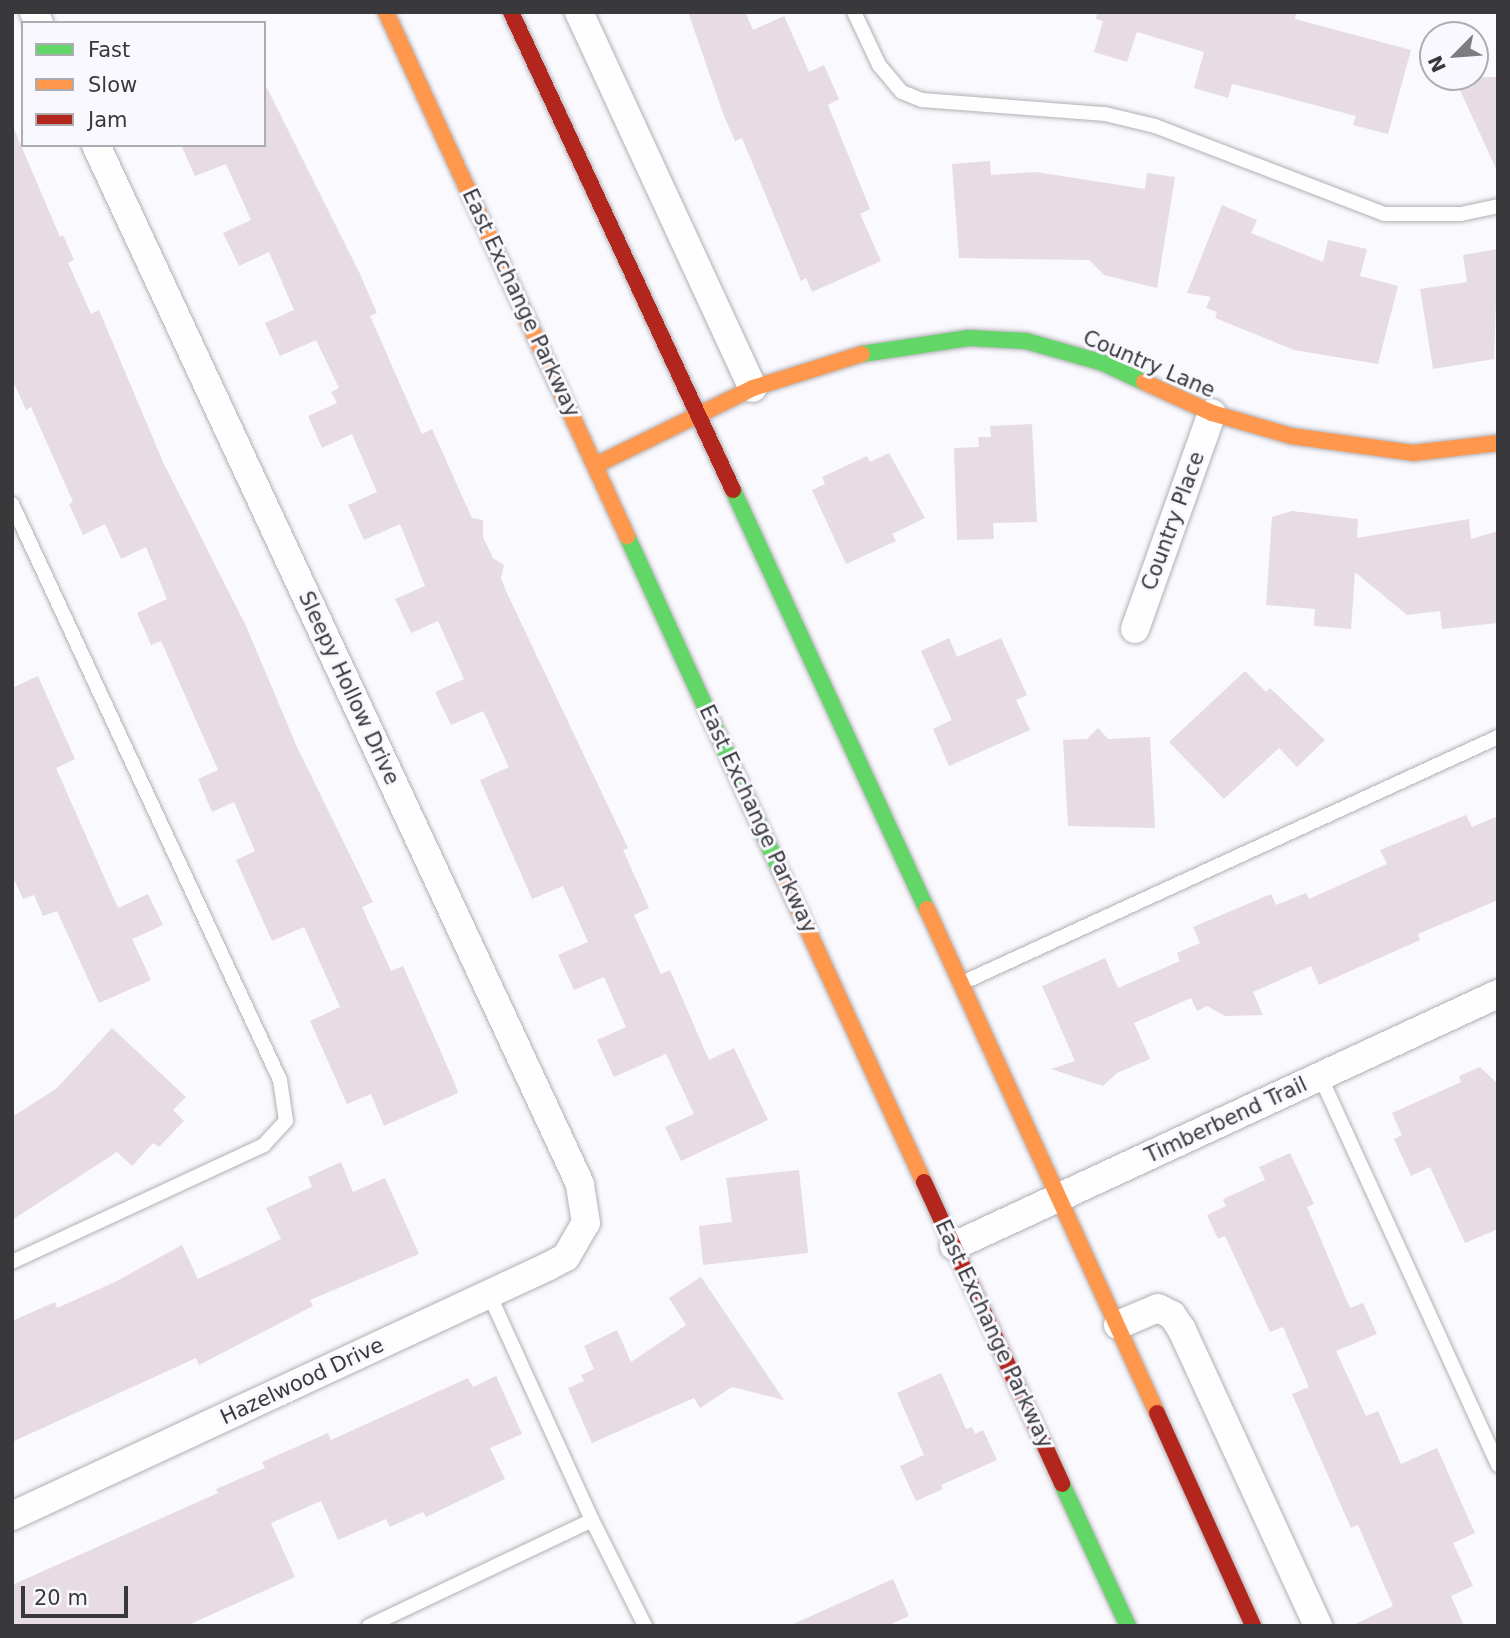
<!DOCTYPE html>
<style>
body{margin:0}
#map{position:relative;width:1510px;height:1638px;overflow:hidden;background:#faf9fe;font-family:"DejaVu Sans",sans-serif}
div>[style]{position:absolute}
.building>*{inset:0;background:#e7dce2}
.roads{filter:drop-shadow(0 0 2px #b1b0b4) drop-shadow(0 0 2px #b1b0b4)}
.lane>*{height:14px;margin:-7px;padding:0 7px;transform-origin:7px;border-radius:7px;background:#fefeff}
.street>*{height:28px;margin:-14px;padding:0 14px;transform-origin:14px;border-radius:14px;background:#fefeff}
.fast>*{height:16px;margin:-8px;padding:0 8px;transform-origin:8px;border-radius:8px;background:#63d668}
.slow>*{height:16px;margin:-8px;padding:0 8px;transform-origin:8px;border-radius:8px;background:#ff974d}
.jam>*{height:16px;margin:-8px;padding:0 8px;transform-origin:8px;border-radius:8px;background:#b3261e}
span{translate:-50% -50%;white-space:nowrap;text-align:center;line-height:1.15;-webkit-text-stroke:6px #f9f8ff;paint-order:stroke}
.street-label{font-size:21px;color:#39393c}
.frame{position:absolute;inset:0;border:14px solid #39393c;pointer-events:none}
.legend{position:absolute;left:21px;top:21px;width:245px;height:126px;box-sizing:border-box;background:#f9f8ff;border:2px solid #acacb1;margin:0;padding:9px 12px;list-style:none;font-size:21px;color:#39393c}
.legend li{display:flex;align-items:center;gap:14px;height:35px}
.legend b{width:35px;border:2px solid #acacb1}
.north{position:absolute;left:1419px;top:21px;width:70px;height:70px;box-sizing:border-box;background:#f9f8ff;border:2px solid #acacb1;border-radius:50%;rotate:245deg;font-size:19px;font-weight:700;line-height:28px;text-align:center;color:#39393c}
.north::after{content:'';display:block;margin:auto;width:24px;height:32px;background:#7d7c80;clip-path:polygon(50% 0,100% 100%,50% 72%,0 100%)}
.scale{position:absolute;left:21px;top:1586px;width:107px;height:32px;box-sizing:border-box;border:4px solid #39393c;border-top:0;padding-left:9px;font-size:21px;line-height:24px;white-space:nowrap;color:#39393c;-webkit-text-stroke:5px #f9f8ff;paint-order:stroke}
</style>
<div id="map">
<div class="building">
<div style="clip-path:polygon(688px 12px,745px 12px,753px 30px,784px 16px,809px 72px,824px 65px,839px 99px,828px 105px,870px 209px,860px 214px,881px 261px,812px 292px,806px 278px,801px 281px,742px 138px,735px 141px,724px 116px)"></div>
<div style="clip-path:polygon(1097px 12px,1296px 12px,1295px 19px,1411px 50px,1388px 134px,1353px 125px,1356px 116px,1273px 94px,1232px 84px,1228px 98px,1194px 88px,1204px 52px,1137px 32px,1127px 62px,1094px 52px,1103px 21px,1096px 19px)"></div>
<div style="clip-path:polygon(1454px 77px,1498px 77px,1498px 173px)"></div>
<div style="clip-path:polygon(264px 82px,360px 274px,377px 313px,370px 316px,422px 434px,432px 429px,472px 518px,483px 520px,483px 537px,493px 558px,504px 565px,501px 578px,506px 591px,628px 848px,623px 850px,649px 908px,634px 915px,661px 974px,670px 970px,709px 1060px,734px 1048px,768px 1120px,681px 1161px,665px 1127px,694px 1114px,666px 1054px,614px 1077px,597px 1040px,626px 1027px,604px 977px,574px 990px,558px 955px,588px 942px,563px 886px,532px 899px,480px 780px,509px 767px,483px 711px,451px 725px,435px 692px,464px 679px,438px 621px,411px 633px,395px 599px,425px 586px,400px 524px,364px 540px,348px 505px,377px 492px,352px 434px,322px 448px,308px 416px,337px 403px,331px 392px,339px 388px,316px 340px,280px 356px,265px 323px,294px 310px,269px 252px,239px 266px,223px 233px,251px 220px,226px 164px,195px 176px,181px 145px,264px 145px)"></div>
<div style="clip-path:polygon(12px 124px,60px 237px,63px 235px,74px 260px,68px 263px,91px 314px,99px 310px,163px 462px,246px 626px,297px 747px,373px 902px,362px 907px,391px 971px,403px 966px,455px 1084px,458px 1093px,384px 1126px,371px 1094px,347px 1104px,310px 1021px,340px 1007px,304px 927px,272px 941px,236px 860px,255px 851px,234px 802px,212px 812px,198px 779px,218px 770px,161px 641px,151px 645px,137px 613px,167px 599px,146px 547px,121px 559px,105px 524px,83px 535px,69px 504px,73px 502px,31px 407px,26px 410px,12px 379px)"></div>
<div style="clip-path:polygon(990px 161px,991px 175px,1036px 172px,1145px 189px,1147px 173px,1175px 177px,1157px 288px,1104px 275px,1089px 260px,959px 258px,952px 164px)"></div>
<div style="clip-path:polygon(1222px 205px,1257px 220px,1251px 233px,1323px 262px,1328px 240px,1367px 249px,1360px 276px,1398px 286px,1378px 364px,1294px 350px,1215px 318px,1217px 312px,1206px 308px,1211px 297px,1187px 293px)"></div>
<div style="clip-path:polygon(1498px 249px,1494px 359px,1433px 369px,1420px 289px,1467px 282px,1463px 255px)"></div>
<div style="clip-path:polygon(1032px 424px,1037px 522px,993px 523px,994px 539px,957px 540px,954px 448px,979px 447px,978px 437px,991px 437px,990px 426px)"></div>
<div style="clip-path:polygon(889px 453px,925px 518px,892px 534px,896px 541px,846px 564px,812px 490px,825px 484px,822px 477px,867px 456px,870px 462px)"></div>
<div style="clip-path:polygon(1292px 511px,1358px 519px,1357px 538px,1469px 519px,1471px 539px,1498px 531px,1498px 623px,1442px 629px,1440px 611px,1407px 615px,1355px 572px,1351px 629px,1314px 626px,1315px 609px,1266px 605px,1272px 517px)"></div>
<div style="clip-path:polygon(949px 638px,957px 657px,1001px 638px,1027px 695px,1016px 700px,1030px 730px,949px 766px,933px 729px,952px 720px,921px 651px)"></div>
<div style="clip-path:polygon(1245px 671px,1266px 692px,1270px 688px,1325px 740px,1297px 767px,1279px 748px,1224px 799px,1169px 742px)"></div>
<div style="clip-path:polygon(38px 676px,75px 759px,56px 768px,118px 908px,148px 894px,163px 925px,132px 939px,151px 980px,99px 1003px,57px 911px,43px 916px,34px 895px,23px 899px,12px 875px,12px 688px)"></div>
<div style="clip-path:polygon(1098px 728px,1108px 739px,1150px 737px,1155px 828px,1068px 826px,1063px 740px,1087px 739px)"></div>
<div style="clip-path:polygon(1466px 815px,1472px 827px,1498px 816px,1498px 900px,1418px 934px,1420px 940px,1319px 985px,1311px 966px,1253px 992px,1263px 1015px,1225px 1016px,1207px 1006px,1197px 1011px,1191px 998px,1134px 1023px,1150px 1059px,1117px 1073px,1103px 1086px,1051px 1069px,1075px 1061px,1042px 986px,1105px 958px,1118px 988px,1180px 961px,1177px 953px,1200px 943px,1193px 927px,1271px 894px,1276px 905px,1306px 893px,1309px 899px,1387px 864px,1380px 850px)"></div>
<div style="clip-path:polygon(112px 1028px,186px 1097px,173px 1110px,184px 1121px,159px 1147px,153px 1143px,132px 1166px,117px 1152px,12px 1220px,12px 1117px,57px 1088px)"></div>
<div style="clip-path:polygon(1480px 1067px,1498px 1084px,1498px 1229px,1465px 1243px,1430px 1167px,1411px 1176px,1394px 1139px,1402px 1135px,1392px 1113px,1461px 1082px,1459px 1076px)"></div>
<div style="clip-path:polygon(1290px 1153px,1314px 1204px,1307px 1207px,1350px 1308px,1363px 1303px,1377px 1334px,1336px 1351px,1366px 1416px,1378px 1411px,1401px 1464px,1437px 1448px,1475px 1533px,1453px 1543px,1473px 1586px,1451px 1596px,1464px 1626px,1351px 1626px,1393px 1606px,1358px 1525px,1351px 1528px,1292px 1394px,1309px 1387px,1283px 1327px,1270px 1332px,1225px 1236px,1218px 1239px,1207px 1215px,1226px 1206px,1223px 1199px,1265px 1180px,1259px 1167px)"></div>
<div style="clip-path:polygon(341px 1162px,353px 1192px,385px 1178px,419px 1254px,310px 1300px,313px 1306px,199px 1365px,196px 1358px,12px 1442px,12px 1321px,55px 1302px,57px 1308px,115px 1282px,182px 1245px,198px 1279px,253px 1253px,281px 1239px,266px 1208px,312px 1187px,308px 1177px)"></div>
<div style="clip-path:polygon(799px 1170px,808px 1253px,703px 1265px,699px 1226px,732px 1222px,726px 1178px)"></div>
<div style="clip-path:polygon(701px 1277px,784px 1400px,732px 1387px,700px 1408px,694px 1398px,592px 1443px,568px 1388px,584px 1381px,581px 1375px,594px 1369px,584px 1346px,617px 1330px,631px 1362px,686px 1325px,669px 1298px)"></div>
<div style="clip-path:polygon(941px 1373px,966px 1429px,972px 1427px,975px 1434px,983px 1430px,997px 1460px,941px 1485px,943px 1489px,916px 1501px,900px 1466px,924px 1455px,897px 1393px)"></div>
<div style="clip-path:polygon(496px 1376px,522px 1434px,490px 1448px,505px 1479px,426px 1517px,423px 1512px,390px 1527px,386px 1519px,338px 1540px,321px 1501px,271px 1523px,295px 1577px,186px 1626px,12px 1626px,12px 1585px,218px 1493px,216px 1489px,265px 1468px,262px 1462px,328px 1433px,331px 1440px,468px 1378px,473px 1387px)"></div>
<div style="clip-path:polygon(893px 1579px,909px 1616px,887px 1626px,789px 1626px)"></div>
</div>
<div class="roads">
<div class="lane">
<div style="left:854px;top:12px;width:59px;rotate:64.7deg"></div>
<div style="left:879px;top:65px;width:35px;rotate:50deg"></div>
<div style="left:902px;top:92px;width:22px;rotate:22deg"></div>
<div style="left:922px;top:100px;width:184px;rotate:4.4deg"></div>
<div style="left:1105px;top:114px;width:51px;rotate:13.5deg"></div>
<div style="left:1155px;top:126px;width:245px;rotate:21deg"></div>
<div style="left:1384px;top:214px;width:77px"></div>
<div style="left:1461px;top:214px;width:38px;rotate:-12deg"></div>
<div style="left:12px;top:504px;width:635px;rotate:65.05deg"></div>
<div style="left:280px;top:1080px;width:41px;rotate:81.7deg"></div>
<div style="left:286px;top:1121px;width:33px;rotate:133deg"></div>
<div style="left:264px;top:1145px;width:278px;rotate:155.1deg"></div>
<div style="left:962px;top:983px;width:590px;rotate:-24.65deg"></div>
<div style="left:1320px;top:1076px;width:428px;rotate:65.4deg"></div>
<div style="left:592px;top:1520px;width:119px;rotate:63.4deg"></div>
<div style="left:369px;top:1626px;width:247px;rotate:-25.4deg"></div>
<div style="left:592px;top:1520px;width:248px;rotate:-114.5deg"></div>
</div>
<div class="street">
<div style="left:34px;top:12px;width:12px;rotate:66deg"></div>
<div style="left:579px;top:12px;width:414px;rotate:65.2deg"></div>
<div style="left:1135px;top:629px;width:229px;rotate:-70.4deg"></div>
<div style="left:954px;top:1246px;width:600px;rotate:-24.86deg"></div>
<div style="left:1118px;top:1325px;width:43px;rotate:-23deg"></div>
<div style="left:1158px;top:1308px;width:16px;rotate:27deg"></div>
<div style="left:1172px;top:1315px;width:18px;rotate:56deg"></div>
<div style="left:1182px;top:1330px;width:326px;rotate:65.3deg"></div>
<div style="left:12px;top:1516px;width:592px;rotate:-24.96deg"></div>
<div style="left:549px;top:1266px;width:19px;rotate:-28deg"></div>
<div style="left:566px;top:1257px;width:39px;rotate:-60deg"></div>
<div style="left:586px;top:1223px;width:39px;rotate:-99deg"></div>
<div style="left:580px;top:1184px;width:1146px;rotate:-114.98deg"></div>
</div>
<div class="fast">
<div style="left:862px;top:354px;width:108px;rotate:-8.5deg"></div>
<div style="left:969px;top:338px;width:57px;rotate:3deg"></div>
<div style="left:1026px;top:341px;width:80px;rotate:15.9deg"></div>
<div style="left:1103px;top:363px;width:45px;rotate:24.9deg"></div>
<div style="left:733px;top:490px;width:462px;rotate:65.2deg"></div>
<div style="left:627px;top:536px;width:374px;rotate:65.4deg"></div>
<div style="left:1062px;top:1484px;width:157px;rotate:65.1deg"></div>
</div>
<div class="slow">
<div style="left:386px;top:12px;width:577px;rotate:65.3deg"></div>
<div style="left:1144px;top:382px;width:75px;rotate:24.5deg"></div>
<div style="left:1212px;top:413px;width:82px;rotate:16.2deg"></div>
<div style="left:1291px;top:436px;width:123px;rotate:7.9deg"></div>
<div style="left:1413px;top:453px;width:86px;rotate:-6.7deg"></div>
<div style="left:596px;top:465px;width:175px;rotate:-26.1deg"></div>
<div style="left:753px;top:388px;width:114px;rotate:-17.3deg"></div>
<div style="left:783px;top:876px;width:337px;rotate:65.3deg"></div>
<div style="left:927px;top:909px;width:554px;rotate:65.47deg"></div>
</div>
<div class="jam">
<div style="left:511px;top:12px;width:527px;rotate:65.09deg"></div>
<div style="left:924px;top:1182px;width:332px;rotate:65.4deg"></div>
<div style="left:1157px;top:1413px;width:234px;rotate:65.7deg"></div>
</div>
</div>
<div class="street-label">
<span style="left:521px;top:303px;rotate:65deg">East Exchange Parkway</span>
<span style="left:1149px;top:364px;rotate:23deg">Country Lane</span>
<span style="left:1173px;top:521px;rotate:-70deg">Country Place</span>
<span style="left:349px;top:688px;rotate:65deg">Sleepy Hollow Drive</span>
<span style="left:758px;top:819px;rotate:65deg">East Exchange Parkway</span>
<span style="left:1226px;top:1120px;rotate:-25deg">Timberbend Trail</span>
<span style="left:994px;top:1334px;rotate:65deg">East Exchange Parkway</span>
<span style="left:302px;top:1381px;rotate:-25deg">Hazelwood Drive</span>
</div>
<div class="frame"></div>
<ul class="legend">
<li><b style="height:9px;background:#63d668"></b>Fast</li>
<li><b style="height:9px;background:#ff974d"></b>Slow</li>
<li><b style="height:9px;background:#b3261e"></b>Jam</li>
</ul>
<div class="north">N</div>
<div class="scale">20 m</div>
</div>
